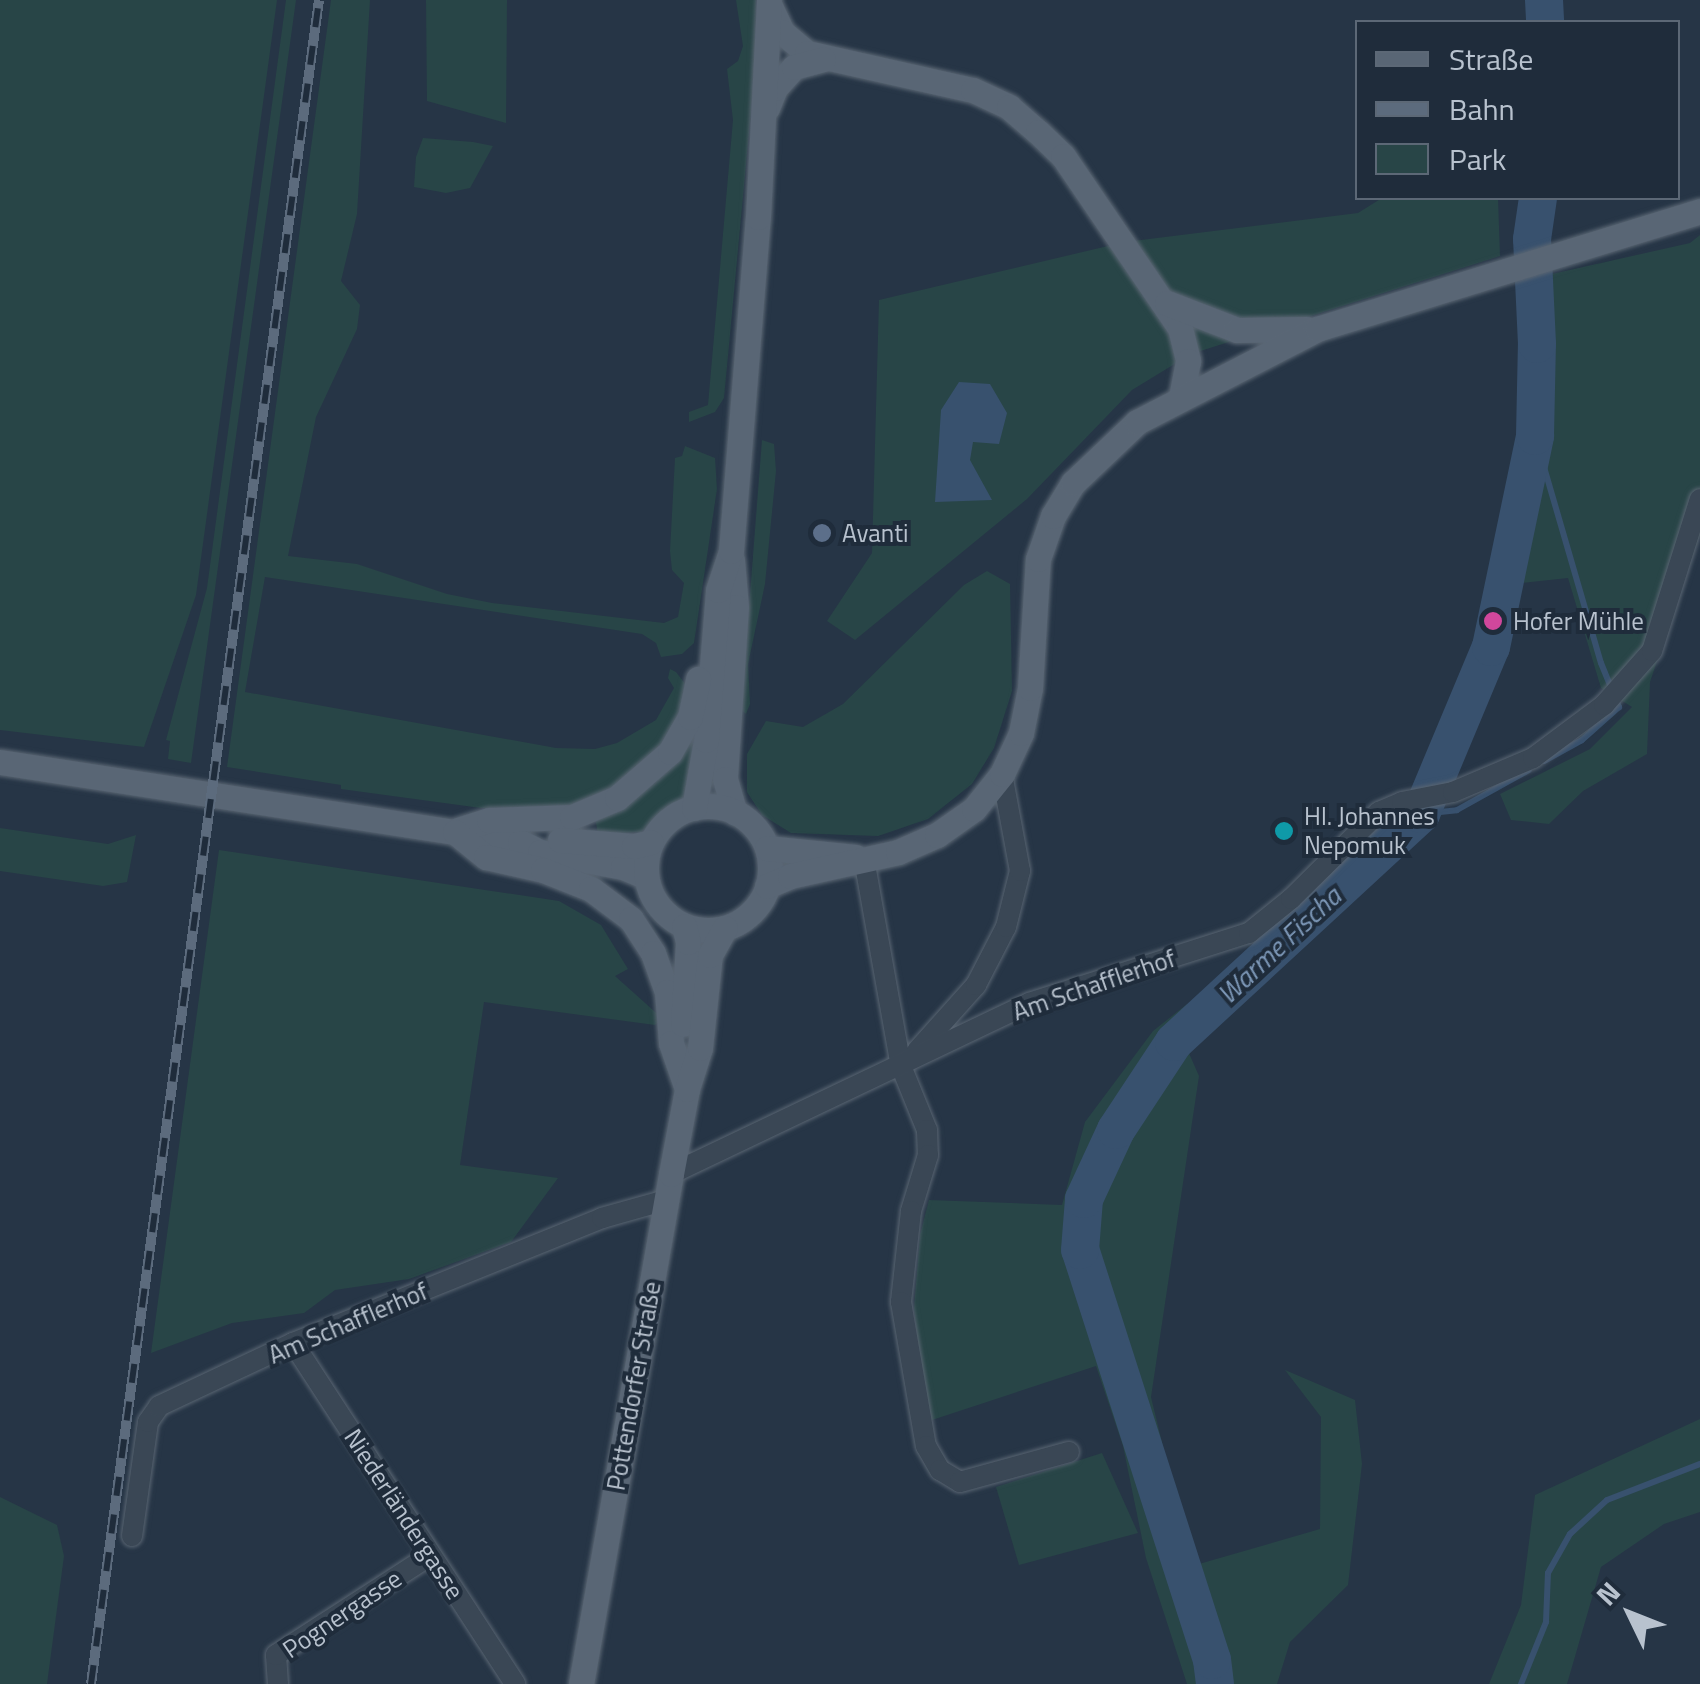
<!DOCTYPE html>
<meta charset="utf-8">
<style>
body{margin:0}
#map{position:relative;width:1700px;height:1684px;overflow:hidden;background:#263546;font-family:"Titillium Web",sans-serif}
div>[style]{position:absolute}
.green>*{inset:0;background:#284547}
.water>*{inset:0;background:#38516e}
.stream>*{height:6px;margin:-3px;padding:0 3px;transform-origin:3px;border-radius:3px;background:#38516e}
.river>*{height:38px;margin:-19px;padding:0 19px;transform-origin:19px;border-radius:19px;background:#38516e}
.roads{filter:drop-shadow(0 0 2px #596572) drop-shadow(0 0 2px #596572)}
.minor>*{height:20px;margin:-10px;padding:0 10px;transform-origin:10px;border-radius:10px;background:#3a4755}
.major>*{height:25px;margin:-12.5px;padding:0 12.5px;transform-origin:12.5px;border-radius:12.5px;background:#596675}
.major>.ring{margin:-12.5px;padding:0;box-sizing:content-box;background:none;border:25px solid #596675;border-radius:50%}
.rail>*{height:10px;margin-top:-5px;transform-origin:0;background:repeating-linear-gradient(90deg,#1f2c3b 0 19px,#5c6b7d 0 38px);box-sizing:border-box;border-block:2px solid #5c6b7d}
.dots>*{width:28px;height:28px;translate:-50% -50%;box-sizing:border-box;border:5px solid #1f2c3b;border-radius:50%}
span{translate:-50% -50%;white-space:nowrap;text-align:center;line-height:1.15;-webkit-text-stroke:8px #1f2c3b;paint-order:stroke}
.poi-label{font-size:25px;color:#b8c2ce}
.left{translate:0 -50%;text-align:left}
.street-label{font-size:25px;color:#b8c2ce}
.water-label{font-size:28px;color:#7d98b8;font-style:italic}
.legend{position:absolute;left:1355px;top:20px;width:325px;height:180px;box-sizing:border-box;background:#1f2c3b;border:2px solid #5c6876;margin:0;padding:12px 18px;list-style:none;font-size:30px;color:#b8c2ce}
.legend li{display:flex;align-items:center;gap:20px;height:50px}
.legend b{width:50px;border:2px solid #5c6876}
.north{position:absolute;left:1580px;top:1564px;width:100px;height:100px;-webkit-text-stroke:8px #1f2c3b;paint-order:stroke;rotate:313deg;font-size:28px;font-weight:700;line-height:40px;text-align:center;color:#b8c2ce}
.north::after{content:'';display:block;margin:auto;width:35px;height:45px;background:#b8c2ce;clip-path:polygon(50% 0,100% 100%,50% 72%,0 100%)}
</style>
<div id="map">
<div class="green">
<div style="clip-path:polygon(0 0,277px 0,196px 595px,144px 747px,0 730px)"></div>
<div style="clip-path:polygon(286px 0,296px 0,191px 763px,168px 759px,170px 741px,166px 740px,207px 588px)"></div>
<div style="clip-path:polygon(331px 0,370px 0,357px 214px,341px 281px,360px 305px,357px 329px,316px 417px,288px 556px,357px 564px,447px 594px,492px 603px,664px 623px,678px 617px,684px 583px,672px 570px,670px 551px,675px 458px,682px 456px,685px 446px,715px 458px,717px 489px,694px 643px,682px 654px,661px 657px,656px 643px,642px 634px,265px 577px,245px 692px,556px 748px,595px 749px,617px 743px,656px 720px,674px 688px,668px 678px,670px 669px,676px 672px,686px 685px,684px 703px,664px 746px,622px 783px,567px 807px,481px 808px,341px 789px,341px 785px,227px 767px)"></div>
<div style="clip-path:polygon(426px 0,507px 0,506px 123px,427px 101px)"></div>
<div style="clip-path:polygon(736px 0,756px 0,755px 69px,724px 398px,715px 412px,689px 422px,689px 412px,708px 405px,733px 120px,727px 69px,738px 61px,743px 46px)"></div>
<div style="clip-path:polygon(423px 138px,473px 142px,493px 146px,470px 188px,446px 193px,414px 187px,416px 157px)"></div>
<div style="clip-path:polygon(1382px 198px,1498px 198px,1500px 256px,1191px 354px,1132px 390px,1027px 499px,855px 640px,827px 621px,872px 553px,879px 300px,1125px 242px,1358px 213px)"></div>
<div style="clip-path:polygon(1700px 235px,1700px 534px,1650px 682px,1647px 754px,1583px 791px,1549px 824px,1511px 820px,1500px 794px,1590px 749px,1632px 707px,1601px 688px,1568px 578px,1521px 583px,1543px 431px,1552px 274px,1690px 243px)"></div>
<div style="clip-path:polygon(762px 440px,774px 444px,776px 471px,765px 584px,748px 664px,750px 704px,746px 714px,741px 710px)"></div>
<div style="clip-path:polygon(987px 571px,1010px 584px,1012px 691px,994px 748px,972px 784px,928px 819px,878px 836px,791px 833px,762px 815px,747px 792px,747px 754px,766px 721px,803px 727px,843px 704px,964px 585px)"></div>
<div style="clip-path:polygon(689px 741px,698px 745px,682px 802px,641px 832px,598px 834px,595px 818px,654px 784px)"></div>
<div style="clip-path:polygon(0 828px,108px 844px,136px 835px,127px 882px,103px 886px,0 871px)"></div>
<div style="clip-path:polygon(219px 850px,559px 901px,601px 925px,628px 969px,615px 976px,663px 1019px,655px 1025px,484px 1002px,460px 1165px,558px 1178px,511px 1242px,409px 1279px,335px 1290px,304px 1313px,232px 1323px,151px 1353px)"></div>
<div style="clip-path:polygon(1187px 1004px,1188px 1051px,1199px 1076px,1151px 1397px,1192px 1566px,1320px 1529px,1321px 1417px,1285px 1370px,1355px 1400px,1362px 1464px,1348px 1585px,1290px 1642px,1277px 1684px,1187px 1684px,1146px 1558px,1123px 1446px,1096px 1366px,932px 1420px,922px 1383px,914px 1308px,920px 1235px,929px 1200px,1062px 1205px,1085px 1122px,1153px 1031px)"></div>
<div style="clip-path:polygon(1700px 1419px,1700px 1512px,1664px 1524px,1601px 1567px,1567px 1684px,1489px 1684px,1521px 1605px,1535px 1495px)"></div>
<div style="clip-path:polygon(1102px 1453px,1138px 1533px,1019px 1565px,996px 1487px)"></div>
<div style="clip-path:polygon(0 1497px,57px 1525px,64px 1556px,47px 1684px,0 1684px)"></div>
</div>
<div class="water">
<div style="clip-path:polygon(959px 382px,990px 384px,1007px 413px,999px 444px,973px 442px,970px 460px,992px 500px,935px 502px,941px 410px)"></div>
</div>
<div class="stream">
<div style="left:1535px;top:436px;width:236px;rotate:73.8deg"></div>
<div style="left:1601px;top:663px;width:48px;rotate:67.8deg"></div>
<div style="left:1619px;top:707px;width:50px;rotate:138.3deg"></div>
<div style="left:1582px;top:740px;width:43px;rotate:151.1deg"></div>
<div style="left:1421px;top:814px;width:36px;rotate:-6deg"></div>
<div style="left:1457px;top:810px;width:82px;rotate:-29.1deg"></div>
<div style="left:1521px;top:1684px;width:67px;rotate:-68deg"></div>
<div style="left:1546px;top:1622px;width:49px;rotate:-87.7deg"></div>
<div style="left:1548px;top:1573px;width:45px;rotate:-60.6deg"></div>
<div style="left:1570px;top:1534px;width:50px;rotate:-42.6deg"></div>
<div style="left:1607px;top:1500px;width:100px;rotate:-21.2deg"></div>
</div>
<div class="river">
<div style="left:1544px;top:0;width:22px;rotate:87deg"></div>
<div style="left:1215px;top:1684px;width:24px;rotate:-97deg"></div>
<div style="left:1212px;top:1660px;width:431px;rotate:-107.8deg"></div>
<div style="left:1080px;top:1250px;width:51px;rotate:-85.5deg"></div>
<div style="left:1084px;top:1199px;width:76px;rotate:-65.1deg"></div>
<div style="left:1116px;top:1130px;width:105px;rotate:-56.6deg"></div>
<div style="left:1174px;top:1042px;width:336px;rotate:-42.7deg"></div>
<div style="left:1421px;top:814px;width:181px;rotate:-67.3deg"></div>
<div style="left:1491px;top:647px;width:216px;rotate:-78.2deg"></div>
<div style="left:1535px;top:436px;width:92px;rotate:-88.8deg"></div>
<div style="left:1537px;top:344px;width:105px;rotate:-92.7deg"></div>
<div style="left:1532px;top:239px;width:41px;rotate:-81.7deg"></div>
</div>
<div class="roads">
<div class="minor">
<div style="left:864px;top:859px;width:210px;rotate:79.9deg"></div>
<div style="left:901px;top:1066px;width:69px;rotate:67.9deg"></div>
<div style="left:927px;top:1130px;width:25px;rotate:88deg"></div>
<div style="left:928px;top:1155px;width:59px;rotate:106.9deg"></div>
<div style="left:911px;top:1211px;width:92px;rotate:96.3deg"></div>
<div style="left:901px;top:1302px;width:146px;rotate:80.2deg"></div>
<div style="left:926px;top:1446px;width:28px;rotate:60deg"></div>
<div style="left:940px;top:1470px;width:23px;rotate:31deg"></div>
<div style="left:960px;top:1482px;width:113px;rotate:-15.4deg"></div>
<div style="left:917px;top:1051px;width:89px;rotate:-48.2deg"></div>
<div style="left:976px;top:985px;width:65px;rotate:-62.7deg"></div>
<div style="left:1006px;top:927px;width:58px;rotate:-76deg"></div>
<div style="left:1020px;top:871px;width:99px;rotate:-100.5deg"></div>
<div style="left:671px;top:1174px;width:397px;rotate:-25.5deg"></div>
<div style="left:1029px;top:1003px;width:231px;rotate:-17.7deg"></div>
<div style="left:1249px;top:933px;width:54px;rotate:-39deg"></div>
<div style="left:1291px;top:899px;width:124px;rotate:-44.7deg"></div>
<div style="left:1379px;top:812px;width:25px;rotate:-23deg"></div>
<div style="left:1402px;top:802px;width:52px;rotate:-11.1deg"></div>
<div style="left:1453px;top:792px;width:87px;rotate:-23deg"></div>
<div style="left:1533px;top:758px;width:89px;rotate:-36.7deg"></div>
<div style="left:1604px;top:705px;width:72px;rotate:-48.4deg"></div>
<div style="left:1652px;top:651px;width:159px;rotate:-72.5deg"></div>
<div style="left:293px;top:1343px;width:407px;rotate:56.9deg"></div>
<div style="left:132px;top:1536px;width:115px;rotate:-82deg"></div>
<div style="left:148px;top:1422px;width:19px;rotate:-55deg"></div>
<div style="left:159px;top:1406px;width:148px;rotate:-25.2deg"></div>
<div style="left:293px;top:1343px;width:333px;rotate:-22deg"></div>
<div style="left:602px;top:1218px;width:66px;rotate:-15.7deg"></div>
<div style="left:278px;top:1684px;width:29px;rotate:-94deg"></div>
<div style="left:276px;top:1655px;width:182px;rotate:-32.9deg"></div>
</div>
<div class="major">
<div style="left:769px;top:4px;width:31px;rotate:65deg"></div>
<div style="left:782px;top:32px;width:33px;rotate:40deg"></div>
<div style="left:807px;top:53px;width:170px;rotate:12.6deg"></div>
<div style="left:973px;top:90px;width:40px;rotate:25deg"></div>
<div style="left:1009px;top:107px;width:38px;rotate:41deg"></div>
<div style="left:1038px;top:132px;width:35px;rotate:44deg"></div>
<div style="left:1063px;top:156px;width:208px;rotate:55.8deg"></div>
<div style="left:1180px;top:328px;width:34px;rotate:76deg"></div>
<div style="left:1188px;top:361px;width:37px;rotate:101deg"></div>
<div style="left:767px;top:108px;width:22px;rotate:-68deg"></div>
<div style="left:775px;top:88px;width:28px;rotate:-48deg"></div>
<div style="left:794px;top:67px;width:30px;rotate:-15deg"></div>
<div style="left:1167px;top:303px;width:75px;rotate:21.1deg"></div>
<div style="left:1237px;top:330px;width:70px;rotate:-0.8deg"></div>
<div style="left:732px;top:560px;width:47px;rotate:85.1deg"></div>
<div style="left:736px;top:607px;width:172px;rotate:93.7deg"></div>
<div style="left:725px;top:779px;width:35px;rotate:74deg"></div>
<div style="left:0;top:762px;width:526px;rotate:8.75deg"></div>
<div style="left:520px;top:842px;width:22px;rotate:27deg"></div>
<div style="left:540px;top:852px;width:84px;rotate:10.2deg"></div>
<div style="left:623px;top:867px;width:25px;rotate:23deg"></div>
<div class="ring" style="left:646px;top:806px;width:99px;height:99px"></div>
<div style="left:694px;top:808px;width:69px;rotate:-80deg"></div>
<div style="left:706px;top:740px;width:150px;rotate:-85.4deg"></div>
<div style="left:718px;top:590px;width:41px;rotate:-71.6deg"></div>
<div style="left:731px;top:551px;width:335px;rotate:-85.4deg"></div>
<div style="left:758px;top:217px;width:217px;rotate:-87.1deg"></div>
<div style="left:458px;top:830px;width:33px;rotate:-18deg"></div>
<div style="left:489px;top:820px;width:83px;rotate:-2.1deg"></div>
<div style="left:572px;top:817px;width:49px;rotate:-22.9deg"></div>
<div style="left:617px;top:798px;width:70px;rotate:-41deg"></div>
<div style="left:670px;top:752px;width:40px;rotate:-60.3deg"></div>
<div style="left:690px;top:717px;width:39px;rotate:-78deg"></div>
<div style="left:455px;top:832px;width:40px;rotate:39deg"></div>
<div style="left:486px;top:857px;width:58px;rotate:12.8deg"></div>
<div style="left:543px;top:870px;width:52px;rotate:21.6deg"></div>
<div style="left:591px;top:889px;width:50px;rotate:36.9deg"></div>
<div style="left:631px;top:919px;width:40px;rotate:57.1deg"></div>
<div style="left:653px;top:953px;width:41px;rotate:70.3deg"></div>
<div style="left:667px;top:992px;width:51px;rotate:85.5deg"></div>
<div style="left:671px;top:1043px;width:49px;rotate:70.8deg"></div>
<div style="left:560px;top:840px;width:74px;rotate:4.6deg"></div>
<div style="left:634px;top:846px;width:17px;rotate:-13deg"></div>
<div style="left:767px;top:848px;width:89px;rotate:5.8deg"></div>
<div style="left:767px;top:886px;width:25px;rotate:-23deg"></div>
<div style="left:790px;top:876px;width:111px;rotate:-12.5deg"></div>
<div style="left:898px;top:852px;width:43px;rotate:-23.6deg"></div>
<div style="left:937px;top:835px;width:45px;rotate:-35.1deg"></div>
<div style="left:974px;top:809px;width:45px;rotate:-51.3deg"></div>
<div style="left:1002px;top:774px;width:45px;rotate:-65.1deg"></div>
<div style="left:1021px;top:733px;width:46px;rotate:-78.7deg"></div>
<div style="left:1030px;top:688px;width:129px;rotate:-86.5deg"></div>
<div style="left:1038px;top:559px;width:46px;rotate:-70.8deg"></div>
<div style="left:1053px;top:516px;width:39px;rotate:-59deg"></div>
<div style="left:1073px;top:483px;width:88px;rotate:-43.6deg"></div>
<div style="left:1137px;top:422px;width:203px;rotate:-27.3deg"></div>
<div style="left:1317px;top:329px;width:401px;rotate:-17.1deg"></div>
<div style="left:683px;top:1024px;width:82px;rotate:-86.5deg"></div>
<div style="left:688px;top:942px;width:16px;rotate:-104deg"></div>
<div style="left:581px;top:1684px;width:518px;rotate:-79.99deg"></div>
<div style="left:671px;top:1174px;width:86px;rotate:-79.3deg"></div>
<div style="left:687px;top:1089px;width:43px;rotate:-72.4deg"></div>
<div style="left:700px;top:1048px;width:94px;rotate:-83.9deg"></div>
<div style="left:710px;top:955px;width:31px;rotate:-61deg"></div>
</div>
</div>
<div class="rail">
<div style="left:91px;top:1684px;width:1699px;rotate:-82.29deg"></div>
</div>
<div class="dots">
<div style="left:822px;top:533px;background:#5c6f8a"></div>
<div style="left:1493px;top:621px;background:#d1479c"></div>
<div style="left:1284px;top:831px;background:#0f9aa8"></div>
</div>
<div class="poi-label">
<span class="left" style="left:842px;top:533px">Avanti</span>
<span class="left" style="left:1513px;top:621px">Hofer Mühle</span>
<span class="left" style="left:1304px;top:831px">Hl. Johannes<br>Nepomuk</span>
</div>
<div class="street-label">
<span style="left:1094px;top:985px;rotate:-19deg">Am Schafflerhof</span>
<span style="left:348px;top:1323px;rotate:-23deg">Am Schafflerhof</span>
<span style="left:634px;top:1386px;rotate:-80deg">Pottendorfer Straße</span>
<span style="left:404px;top:1514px;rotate:57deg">Niederländergasse</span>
<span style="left:342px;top:1614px;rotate:-34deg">Pognergasse</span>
</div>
<div class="water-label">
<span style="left:1279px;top:945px;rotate:-43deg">Warme Fischa</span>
</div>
<ul class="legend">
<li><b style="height:12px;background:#596675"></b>Straße</li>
<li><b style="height:12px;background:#5c6b7d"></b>Bahn</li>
<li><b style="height:28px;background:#284547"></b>Park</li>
</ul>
<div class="north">N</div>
</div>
